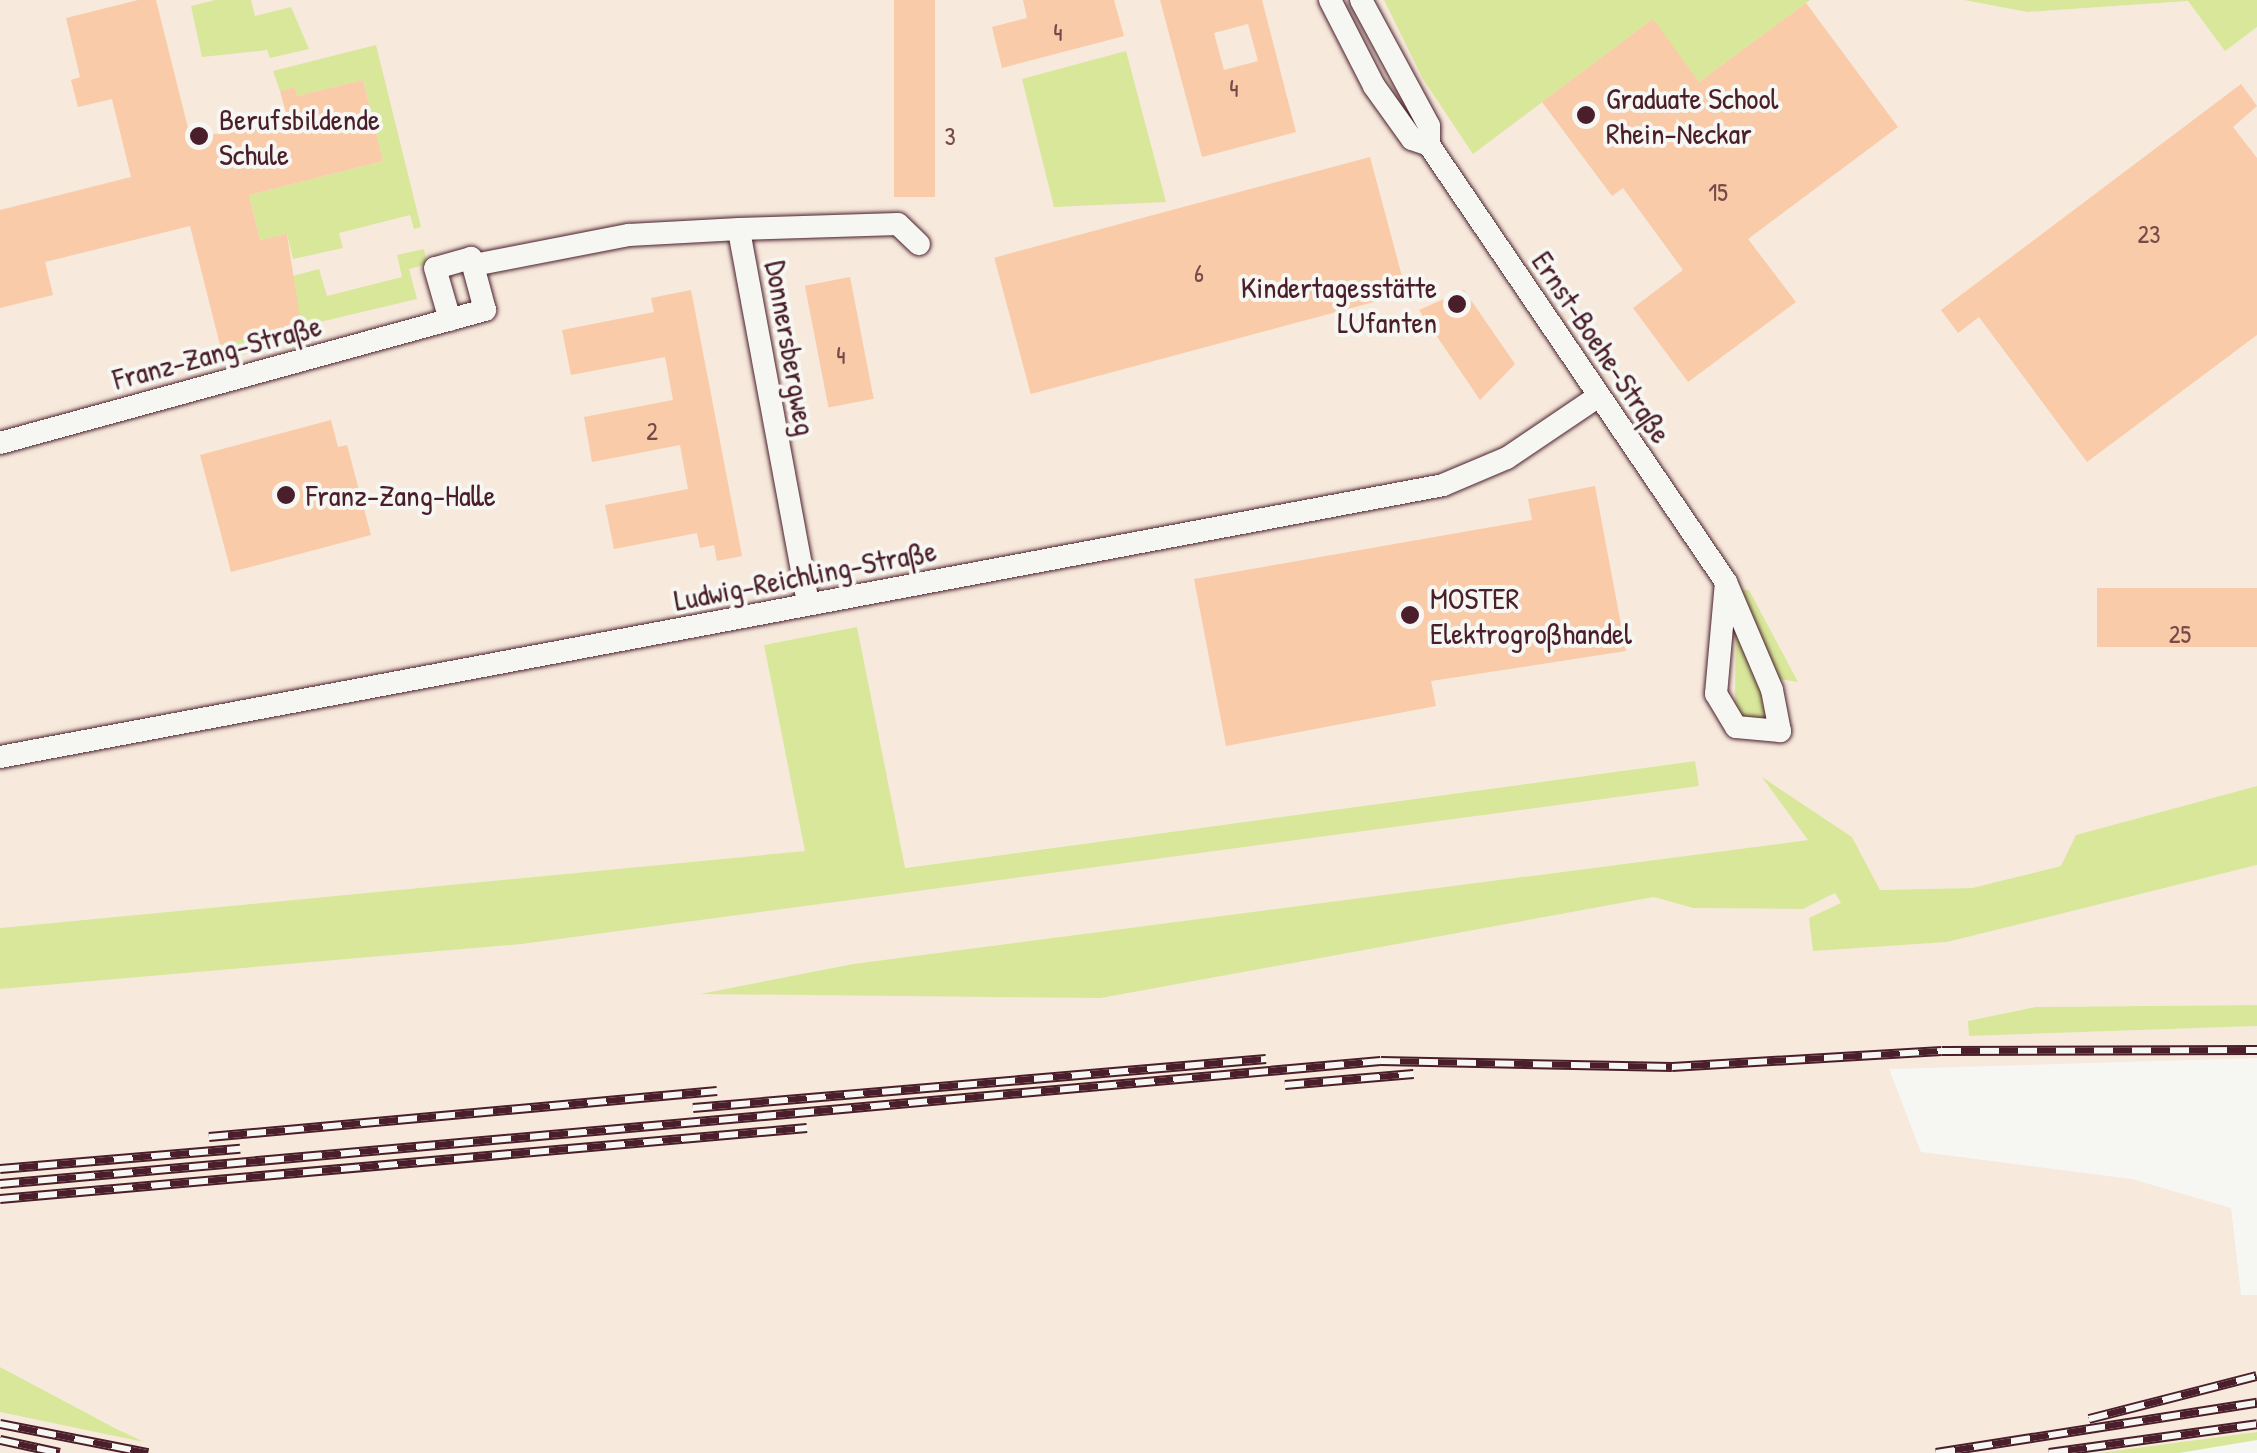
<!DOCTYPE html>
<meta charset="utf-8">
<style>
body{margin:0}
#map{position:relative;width:2257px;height:1453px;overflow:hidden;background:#f6f6f2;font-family:"Patrick Hand",sans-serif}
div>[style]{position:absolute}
.built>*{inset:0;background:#f7e9dc}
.green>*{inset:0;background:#d8e79a}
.building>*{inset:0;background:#f9cba8;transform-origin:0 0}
.roads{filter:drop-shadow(0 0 2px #4a1f2b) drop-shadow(0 0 2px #4a1f2b)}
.minor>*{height:22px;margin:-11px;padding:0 11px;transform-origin:11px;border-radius:11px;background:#f6f6f2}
.rail>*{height:10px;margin-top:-5px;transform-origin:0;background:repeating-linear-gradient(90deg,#f6f6f2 0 19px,#4a1f2b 0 38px);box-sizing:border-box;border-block:2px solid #4a1f2b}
.dots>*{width:28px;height:28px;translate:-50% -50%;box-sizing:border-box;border:5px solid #f6f6f2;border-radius:50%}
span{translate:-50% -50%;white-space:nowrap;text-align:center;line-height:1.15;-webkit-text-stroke:8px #f6f6f2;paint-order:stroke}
.number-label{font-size:25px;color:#764a4a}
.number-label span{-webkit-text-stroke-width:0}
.poi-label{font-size:30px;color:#4a1f2b}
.left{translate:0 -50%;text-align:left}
.right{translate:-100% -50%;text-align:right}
.street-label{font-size:30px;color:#4a1f2b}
</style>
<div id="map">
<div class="built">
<div style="clip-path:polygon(0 0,1964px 0,2027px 12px,2188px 1px,2225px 50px,2257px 27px,2257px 786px,2077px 835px,2062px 866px,1972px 888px,1880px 890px,1852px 837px,1765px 780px,1809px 840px,853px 964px,707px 993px,1101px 998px,1654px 897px,1693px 908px,1803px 909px,1835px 893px,1877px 946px,1947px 942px,2257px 865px,2257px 1005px,2035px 1007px,1968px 1021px,1970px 1036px,2257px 1026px,2257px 1058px,1889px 1069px,1921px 1152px,2132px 1179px,2231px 1208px,2241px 1295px,2257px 1295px,2257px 1432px,2098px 1453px,0 1453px,0 1412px,139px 1440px,0 1367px,0 989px,522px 944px,1699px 785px,1694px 761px,904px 868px,857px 628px,764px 645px,806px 851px,0 928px)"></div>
</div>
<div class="green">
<div style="clip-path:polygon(215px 0,251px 0,255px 16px,291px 7px,309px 49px,270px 58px,267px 50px,202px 57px,191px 6px)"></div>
<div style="clip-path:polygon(1384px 0,1810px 0,1699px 82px,1652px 20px,1473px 154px,1423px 79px)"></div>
<div style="clip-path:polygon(1964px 0,2257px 0,2257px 27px,2225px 51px,2188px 1px,2027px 12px)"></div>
<div style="clip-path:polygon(376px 45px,421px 227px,414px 229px,410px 215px,339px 233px,343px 248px,293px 259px,287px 234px,260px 240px,249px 195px,383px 161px,363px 80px,297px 96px,295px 87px,280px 91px,273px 71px)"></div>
<div style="clip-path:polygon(1126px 51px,1166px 202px,1054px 207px,1022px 79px)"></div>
<div style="clip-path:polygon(424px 249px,427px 264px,409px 269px,417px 299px,311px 324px,313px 337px,222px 360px,219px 345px,300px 325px,289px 277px,319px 269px,327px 296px,402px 277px,397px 255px)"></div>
<div style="clip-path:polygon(1740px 590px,1749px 590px,1798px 682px,1774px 678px)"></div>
<div style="clip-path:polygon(1736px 624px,1762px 686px,1768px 714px,1760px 722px,1747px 723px,1735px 706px)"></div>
<div style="clip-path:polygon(857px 627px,905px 868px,1695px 761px,1699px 786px,522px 944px,0 989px,0 928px,805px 851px,764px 645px)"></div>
<div style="clip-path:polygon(1762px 777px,1852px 837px,1880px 890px,1972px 888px,2061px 866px,2076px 835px,2257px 786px,2257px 865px,1947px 942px,1813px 951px,1809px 918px,1841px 903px,1835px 893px,1803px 909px,1693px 908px,1654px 897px,1101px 998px,700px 994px,853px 964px,1808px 840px)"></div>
<div style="clip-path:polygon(2257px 1005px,2257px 1026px,1969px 1036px,1968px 1021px,2035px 1007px)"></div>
<div style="clip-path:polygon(0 1367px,117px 1429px,144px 1442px,0 1412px)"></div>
<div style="clip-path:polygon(2257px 1432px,2257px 1440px,2179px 1453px,2098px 1453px)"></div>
</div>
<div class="building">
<div style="clip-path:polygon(138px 0,156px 0,191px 140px,287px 116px,280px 91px,295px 87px,297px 96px,363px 80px,383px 161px,249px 195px,260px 240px,287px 234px,301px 325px,220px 345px,190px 226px,45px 262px,53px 295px,0 308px,0 210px,131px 177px,112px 99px,78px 107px,71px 80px,80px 77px,66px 18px)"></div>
<div style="left:894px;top:0;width:41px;height:197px"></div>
<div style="clip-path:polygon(1023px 0,1114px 0,1124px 36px,1002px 68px,992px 27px,1027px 18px)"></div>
<div style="clip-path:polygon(evenodd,1160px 0,1262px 0,1296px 132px,1202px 157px,1160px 0,1248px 24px,1258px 61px,1224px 70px,1214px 33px,1248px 24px)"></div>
<div style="clip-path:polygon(1806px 3px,1898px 127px,1748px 239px,1796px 302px,1688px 382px,1633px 308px,1683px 270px,1623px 188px,1612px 196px,1542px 102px,1653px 19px,1699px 82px)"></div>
<div style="clip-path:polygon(2241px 84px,2257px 106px,2233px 127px,2257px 158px,2257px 335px,2087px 462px,1979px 317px,1958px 333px,1941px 310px)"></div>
<div style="left:1370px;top:157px;width:141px;height:389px;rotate:75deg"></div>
<div style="left:850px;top:277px;width:124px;height:46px;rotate:79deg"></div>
<div style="clip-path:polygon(691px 290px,742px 556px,717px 561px,714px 545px,700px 548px,697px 533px,614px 549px,605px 505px,688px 489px,680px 445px,592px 462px,584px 417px,673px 400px,665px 357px,571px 375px,562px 330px,654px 312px,651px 298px)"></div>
<div style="clip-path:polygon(1464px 290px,1515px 364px,1480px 400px,1419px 310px)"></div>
<div style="clip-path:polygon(331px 420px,338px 447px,347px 445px,371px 535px,231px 572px,200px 455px)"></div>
<div style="clip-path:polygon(1595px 486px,1626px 651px,1431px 681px,1436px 706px,1226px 746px,1194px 579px,1532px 520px,1528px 499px)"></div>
<div style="left:2257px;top:588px;width:59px;height:160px;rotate:90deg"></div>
</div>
<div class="roads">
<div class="minor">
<div style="left:1330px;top:0;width:97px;rotate:62.9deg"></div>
<div style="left:1374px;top:86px;width:65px;rotate:54.4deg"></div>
<div style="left:1412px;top:139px;width:18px;rotate:19deg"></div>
<div style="left:1361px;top:0;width:143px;rotate:61.6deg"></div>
<div style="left:1429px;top:126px;width:19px;rotate:90deg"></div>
<div style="left:1429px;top:145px;width:528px;rotate:55.8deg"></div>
<div style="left:1726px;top:582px;width:117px;rotate:66.9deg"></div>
<div style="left:1772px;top:690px;width:42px;rotate:79deg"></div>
<div style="left:1780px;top:731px;width:44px;rotate:-174.8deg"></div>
<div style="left:1736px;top:727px;width:39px;rotate:-121deg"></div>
<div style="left:1716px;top:694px;width:112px;rotate:-84.9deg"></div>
<div style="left:474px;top:265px;width:158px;rotate:-11deg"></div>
<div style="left:629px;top:235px;width:110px;rotate:-3.1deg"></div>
<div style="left:0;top:443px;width:503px;rotate:-15.34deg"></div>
<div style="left:485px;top:310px;width:54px;rotate:-105.1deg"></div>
<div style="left:471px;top:258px;width:37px;rotate:164deg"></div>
<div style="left:435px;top:268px;width:54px;rotate:73.9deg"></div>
<div style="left:808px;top:603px;width:380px;rotate:-100.5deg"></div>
<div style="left:739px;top:229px;width:159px;rotate:-1.8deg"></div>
<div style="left:898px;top:224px;width:29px;rotate:44deg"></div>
<div style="left:0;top:757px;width:1468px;rotate:-10.67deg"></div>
<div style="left:1443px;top:485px;width:69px;rotate:-22.9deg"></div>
<div style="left:1507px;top:458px;width:111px;rotate:-34deg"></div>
</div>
</div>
<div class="rail">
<div style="left:1285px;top:1085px;width:129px;rotate:-4.9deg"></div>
<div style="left:693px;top:1108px;width:575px;rotate:-4.89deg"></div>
<div style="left:209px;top:1137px;width:510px;rotate:-5.17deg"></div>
<div style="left:0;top:1169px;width:241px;rotate:-4.8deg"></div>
<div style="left:0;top:1184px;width:1386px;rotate:-5.09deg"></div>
<div style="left:1381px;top:1061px;width:291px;rotate:1.2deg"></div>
<div style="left:1672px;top:1067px;width:270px;rotate:-3.4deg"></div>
<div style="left:1942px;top:1051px;width:315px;rotate:-0.2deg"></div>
<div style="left:0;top:1199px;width:810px;rotate:-5.03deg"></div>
<div style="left:2089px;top:1419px;width:173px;rotate:-14.4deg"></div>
<div style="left:0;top:1424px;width:151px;rotate:11.1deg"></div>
<div style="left:0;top:1440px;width:61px;rotate:12.2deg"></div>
<div style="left:1936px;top:1453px;width:325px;rotate:-8.9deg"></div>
<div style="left:2049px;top:1453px;width:210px;rotate:-7.9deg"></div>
</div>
<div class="dots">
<div style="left:1586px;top:115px;background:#4a1f2b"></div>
<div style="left:199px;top:136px;background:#4a1f2b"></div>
<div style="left:1457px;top:304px;background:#4a1f2b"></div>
<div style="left:286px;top:495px;background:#4a1f2b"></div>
<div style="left:1410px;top:615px;background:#4a1f2b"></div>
</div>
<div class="number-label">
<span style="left:1058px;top:32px">4</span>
<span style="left:1234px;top:88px">4</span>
<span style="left:950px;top:136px">3</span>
<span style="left:1718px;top:192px">15</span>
<span style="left:2149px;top:234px">23</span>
<span style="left:1199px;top:273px">6</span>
<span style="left:841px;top:355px">4</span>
<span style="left:652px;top:431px">2</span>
<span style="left:2180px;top:634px">25</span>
</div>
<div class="poi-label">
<span class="left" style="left:1606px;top:115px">Graduate School<br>Rhein-Neckar</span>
<span class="left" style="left:219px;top:136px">Berufsbildende<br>Schule</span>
<span class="right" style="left:1437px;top:304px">Kindertagesstätte<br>LUfanten</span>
<span class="left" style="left:306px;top:495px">Franz-Zang-Halle</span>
<span class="left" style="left:1430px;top:615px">MOSTER<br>Elektrogroßhandel</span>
</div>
<div class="street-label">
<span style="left:1602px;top:347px;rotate:56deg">Ernst-Boehe-Straße</span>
<span style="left:791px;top:348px;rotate:80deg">Donnersbergweg</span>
<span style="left:217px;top:352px;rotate:-15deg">Franz-Zang-Straße</span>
<span style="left:805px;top:575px;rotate:-11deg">Ludwig-Reichling-Straße</span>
</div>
</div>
